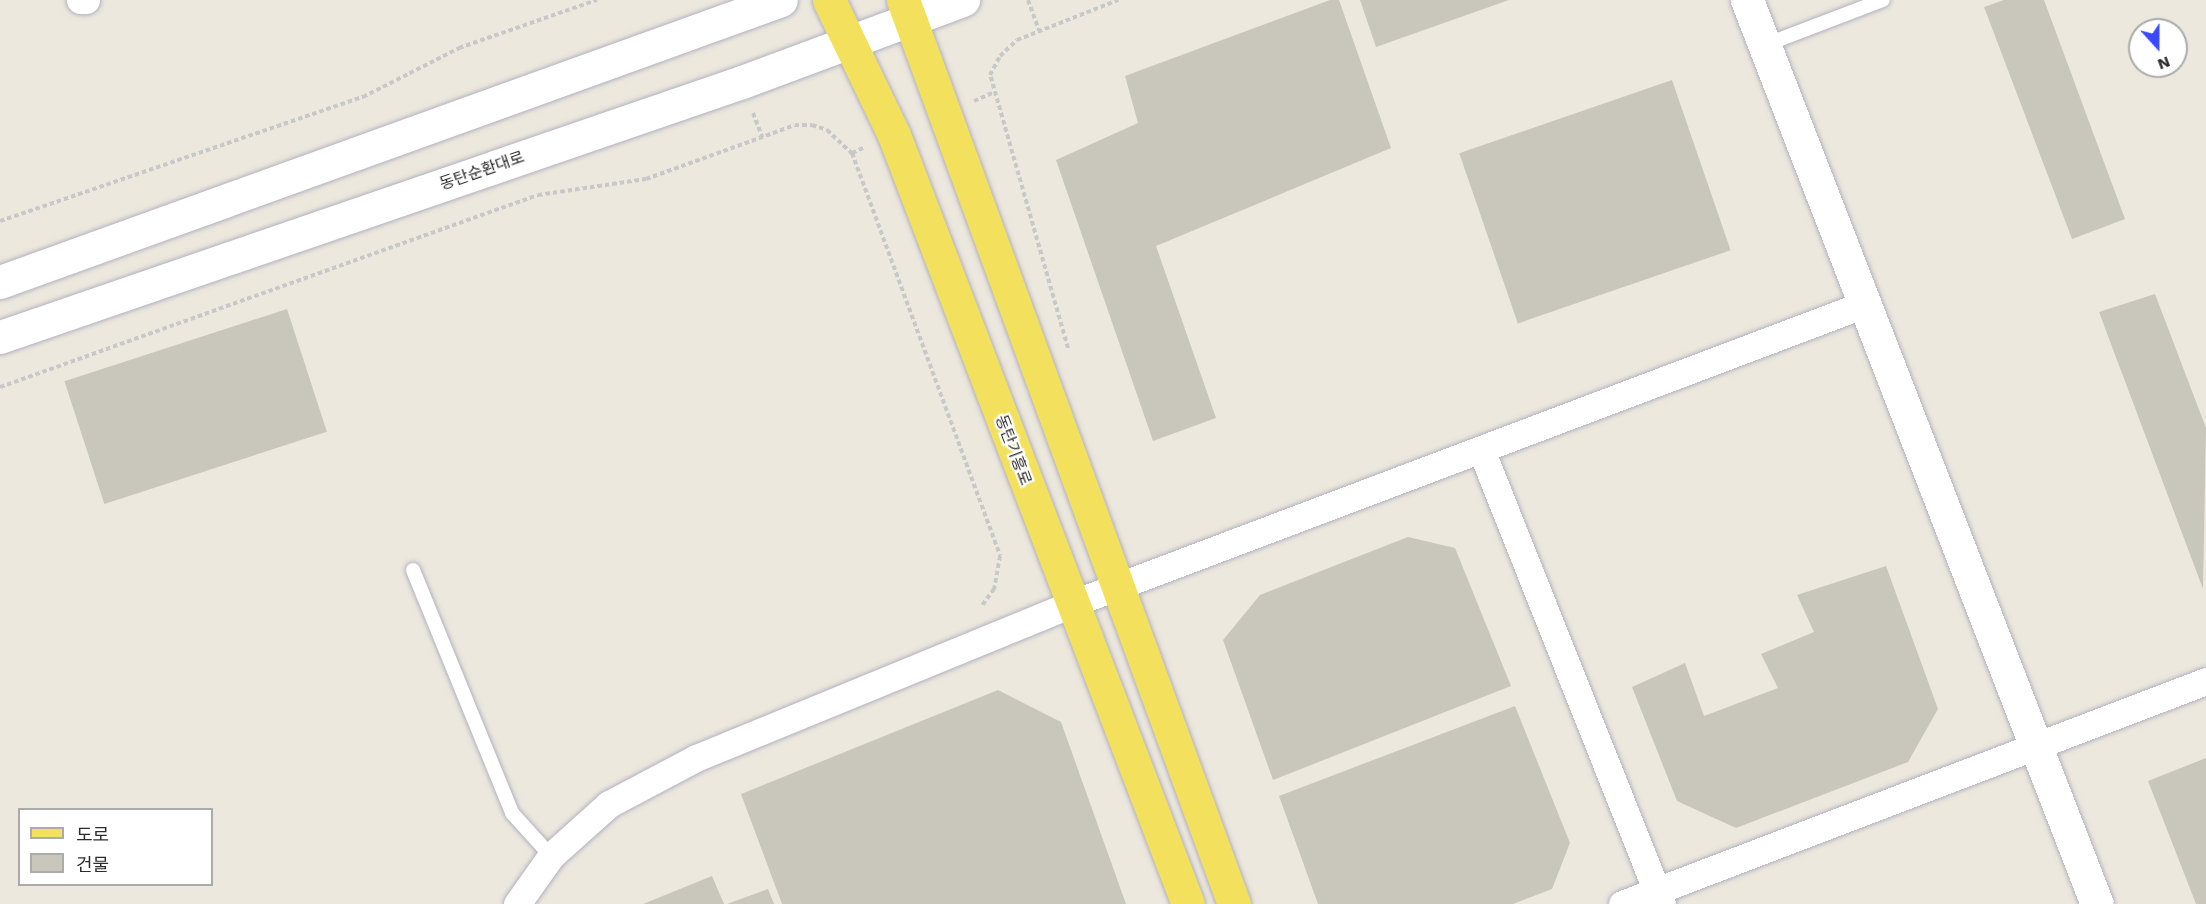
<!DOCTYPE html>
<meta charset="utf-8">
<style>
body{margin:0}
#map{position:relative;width:2206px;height:904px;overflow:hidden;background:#ede8de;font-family:"Work Sans","Noto Sans KR",sans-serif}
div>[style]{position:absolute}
.building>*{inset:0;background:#c9c6bc;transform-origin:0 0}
.path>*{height:4px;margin-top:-2px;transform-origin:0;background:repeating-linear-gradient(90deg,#c8c8c8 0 4.5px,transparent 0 7.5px)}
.roads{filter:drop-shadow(0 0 2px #b2b2bf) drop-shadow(0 0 2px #b2b2bf)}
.service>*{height:14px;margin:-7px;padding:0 7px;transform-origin:7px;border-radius:7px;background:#fff}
.minor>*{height:27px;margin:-13.5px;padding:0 13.5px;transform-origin:13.5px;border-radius:13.5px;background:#fff}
.tertiary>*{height:33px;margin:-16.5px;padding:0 16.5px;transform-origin:16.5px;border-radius:16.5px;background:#fff}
.primary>*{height:33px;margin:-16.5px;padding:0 16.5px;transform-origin:16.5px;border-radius:16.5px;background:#f3e15d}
span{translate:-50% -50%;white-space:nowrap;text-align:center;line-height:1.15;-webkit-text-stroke:4.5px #fff;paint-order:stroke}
.street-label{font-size:16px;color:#2c2c2c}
.legend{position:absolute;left:18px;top:808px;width:195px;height:78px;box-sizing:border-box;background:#fff;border:2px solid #ababab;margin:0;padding:8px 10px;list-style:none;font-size:18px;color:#2c2c2c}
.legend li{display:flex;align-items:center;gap:12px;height:30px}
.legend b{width:30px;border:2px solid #ababab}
.north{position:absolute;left:2128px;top:18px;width:60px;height:60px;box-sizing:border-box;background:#fff;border:2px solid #ababab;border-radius:50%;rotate:159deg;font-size:16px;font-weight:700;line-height:24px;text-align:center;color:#2c2c2c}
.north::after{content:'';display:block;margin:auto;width:21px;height:27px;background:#3b49fd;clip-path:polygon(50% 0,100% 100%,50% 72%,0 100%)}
</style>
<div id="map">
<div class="building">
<div style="clip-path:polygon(1330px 0,1339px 0,1391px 148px,1156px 246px,1216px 418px,1153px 441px,1056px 160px,1138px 123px,1125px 76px)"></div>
<div style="clip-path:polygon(1360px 0,1509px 0,1376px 47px)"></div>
<div style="clip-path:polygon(2004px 0,2044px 0,2125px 219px,2072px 239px,1984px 7px)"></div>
<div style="left:1672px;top:80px;width:180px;height:225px;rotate:71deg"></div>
<div style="clip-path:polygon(2155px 294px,2206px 428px,2203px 589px,2099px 312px)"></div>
<div style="left:287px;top:309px;width:129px;height:234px;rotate:72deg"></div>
<div style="clip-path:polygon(1408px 537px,1455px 548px,1511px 686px,1273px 780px,1223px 640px,1260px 595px)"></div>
<div style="clip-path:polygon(1886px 566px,1938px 709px,1908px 762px,1736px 828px,1677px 801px,1632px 687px,1685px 663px,1704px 716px,1778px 688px,1761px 654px,1814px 632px,1797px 595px)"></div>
<div style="clip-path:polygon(998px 690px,1061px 722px,1126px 904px,782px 904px,741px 794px)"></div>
<div style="clip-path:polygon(1515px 706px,1570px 843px,1552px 889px,1513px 904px,1318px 904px,1279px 796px)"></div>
<div style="clip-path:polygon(2206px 758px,2206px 904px,2196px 904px,2148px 781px)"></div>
<div style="clip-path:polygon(712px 876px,724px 904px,643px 904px)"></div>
<div style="clip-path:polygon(768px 889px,774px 904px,727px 904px)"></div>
</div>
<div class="path">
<div style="left:1028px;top:0;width:32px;rotate:70deg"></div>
<div style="left:974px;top:101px;width:20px;rotate:-24deg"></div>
<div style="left:753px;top:113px;width:26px;rotate:69deg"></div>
<div style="left:852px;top:153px;width:14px;rotate:-25deg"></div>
<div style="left:0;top:221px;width:384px;rotate:-18.9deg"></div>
<div style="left:363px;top:97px;width:108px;rotate:-27deg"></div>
<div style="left:459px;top:48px;width:146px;rotate:-19.2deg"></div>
<div style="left:1068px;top:348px;width:284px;rotate:-105.9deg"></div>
<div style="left:990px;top:75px;width:21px;rotate:-62deg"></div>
<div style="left:1000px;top:56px;width:23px;rotate:-43deg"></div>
<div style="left:1017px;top:40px;width:109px;rotate:-21.6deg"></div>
<div style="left:0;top:387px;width:571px;rotate:-19.64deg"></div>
<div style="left:538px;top:195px;width:109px;rotate:-8.4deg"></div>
<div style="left:646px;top:179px;width:158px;rotate:-19.9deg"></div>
<div style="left:795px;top:125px;width:17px"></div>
<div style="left:812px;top:125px;width:16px;rotate:18deg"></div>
<div style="left:827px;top:130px;width:34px;rotate:43deg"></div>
<div style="left:852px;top:153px;width:429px;rotate:69.8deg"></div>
<div style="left:1000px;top:556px;width:34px;rotate:100deg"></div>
<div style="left:994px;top:589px;width:22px;rotate:126deg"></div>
</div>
<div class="roads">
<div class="service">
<div style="left:1765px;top:45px;width:126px;rotate:-20.9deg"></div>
<div style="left:413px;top:570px;width:262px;rotate:67.8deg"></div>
<div style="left:512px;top:813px;width:58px;rotate:47.8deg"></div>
</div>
<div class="minor">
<div style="left:80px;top:0;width:6px"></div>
<div style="left:1482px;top:452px;width:487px;rotate:68.3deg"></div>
<div style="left:517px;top:904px;width:59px;rotate:-54.7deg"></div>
<div style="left:551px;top:856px;width:78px;rotate:-41.9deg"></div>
<div style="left:609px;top:804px;width:98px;rotate:-27.9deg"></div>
<div style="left:696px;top:758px;width:405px;rotate:-22.3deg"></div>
<div style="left:1071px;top:604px;width:849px;rotate:-20.7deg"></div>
<div style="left:1622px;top:904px;width:625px;rotate:-20.9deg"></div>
</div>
<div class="tertiary">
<div style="left:1747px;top:0;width:969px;rotate:68.84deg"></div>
<div style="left:0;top:282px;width:830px;rotate:-19.85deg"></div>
<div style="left:0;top:337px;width:785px;rotate:-18.97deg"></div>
<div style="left:742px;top:82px;width:236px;rotate:-20.4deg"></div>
</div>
<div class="primary">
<div style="left:829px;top:0;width:150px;rotate:64.3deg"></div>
<div style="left:894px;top:135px;width:823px;rotate:69.08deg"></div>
<div style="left:903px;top:0;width:963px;rotate:69.89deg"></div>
</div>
</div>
<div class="street-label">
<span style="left:482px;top:171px;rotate:-19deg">동탄순환대로</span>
<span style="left:1013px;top:450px;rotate:69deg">동탄기흥로</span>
</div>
<ul class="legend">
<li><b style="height:8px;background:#f3e15d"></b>도로</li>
<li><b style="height:16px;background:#c9c6bc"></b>건물</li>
</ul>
<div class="north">N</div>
</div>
